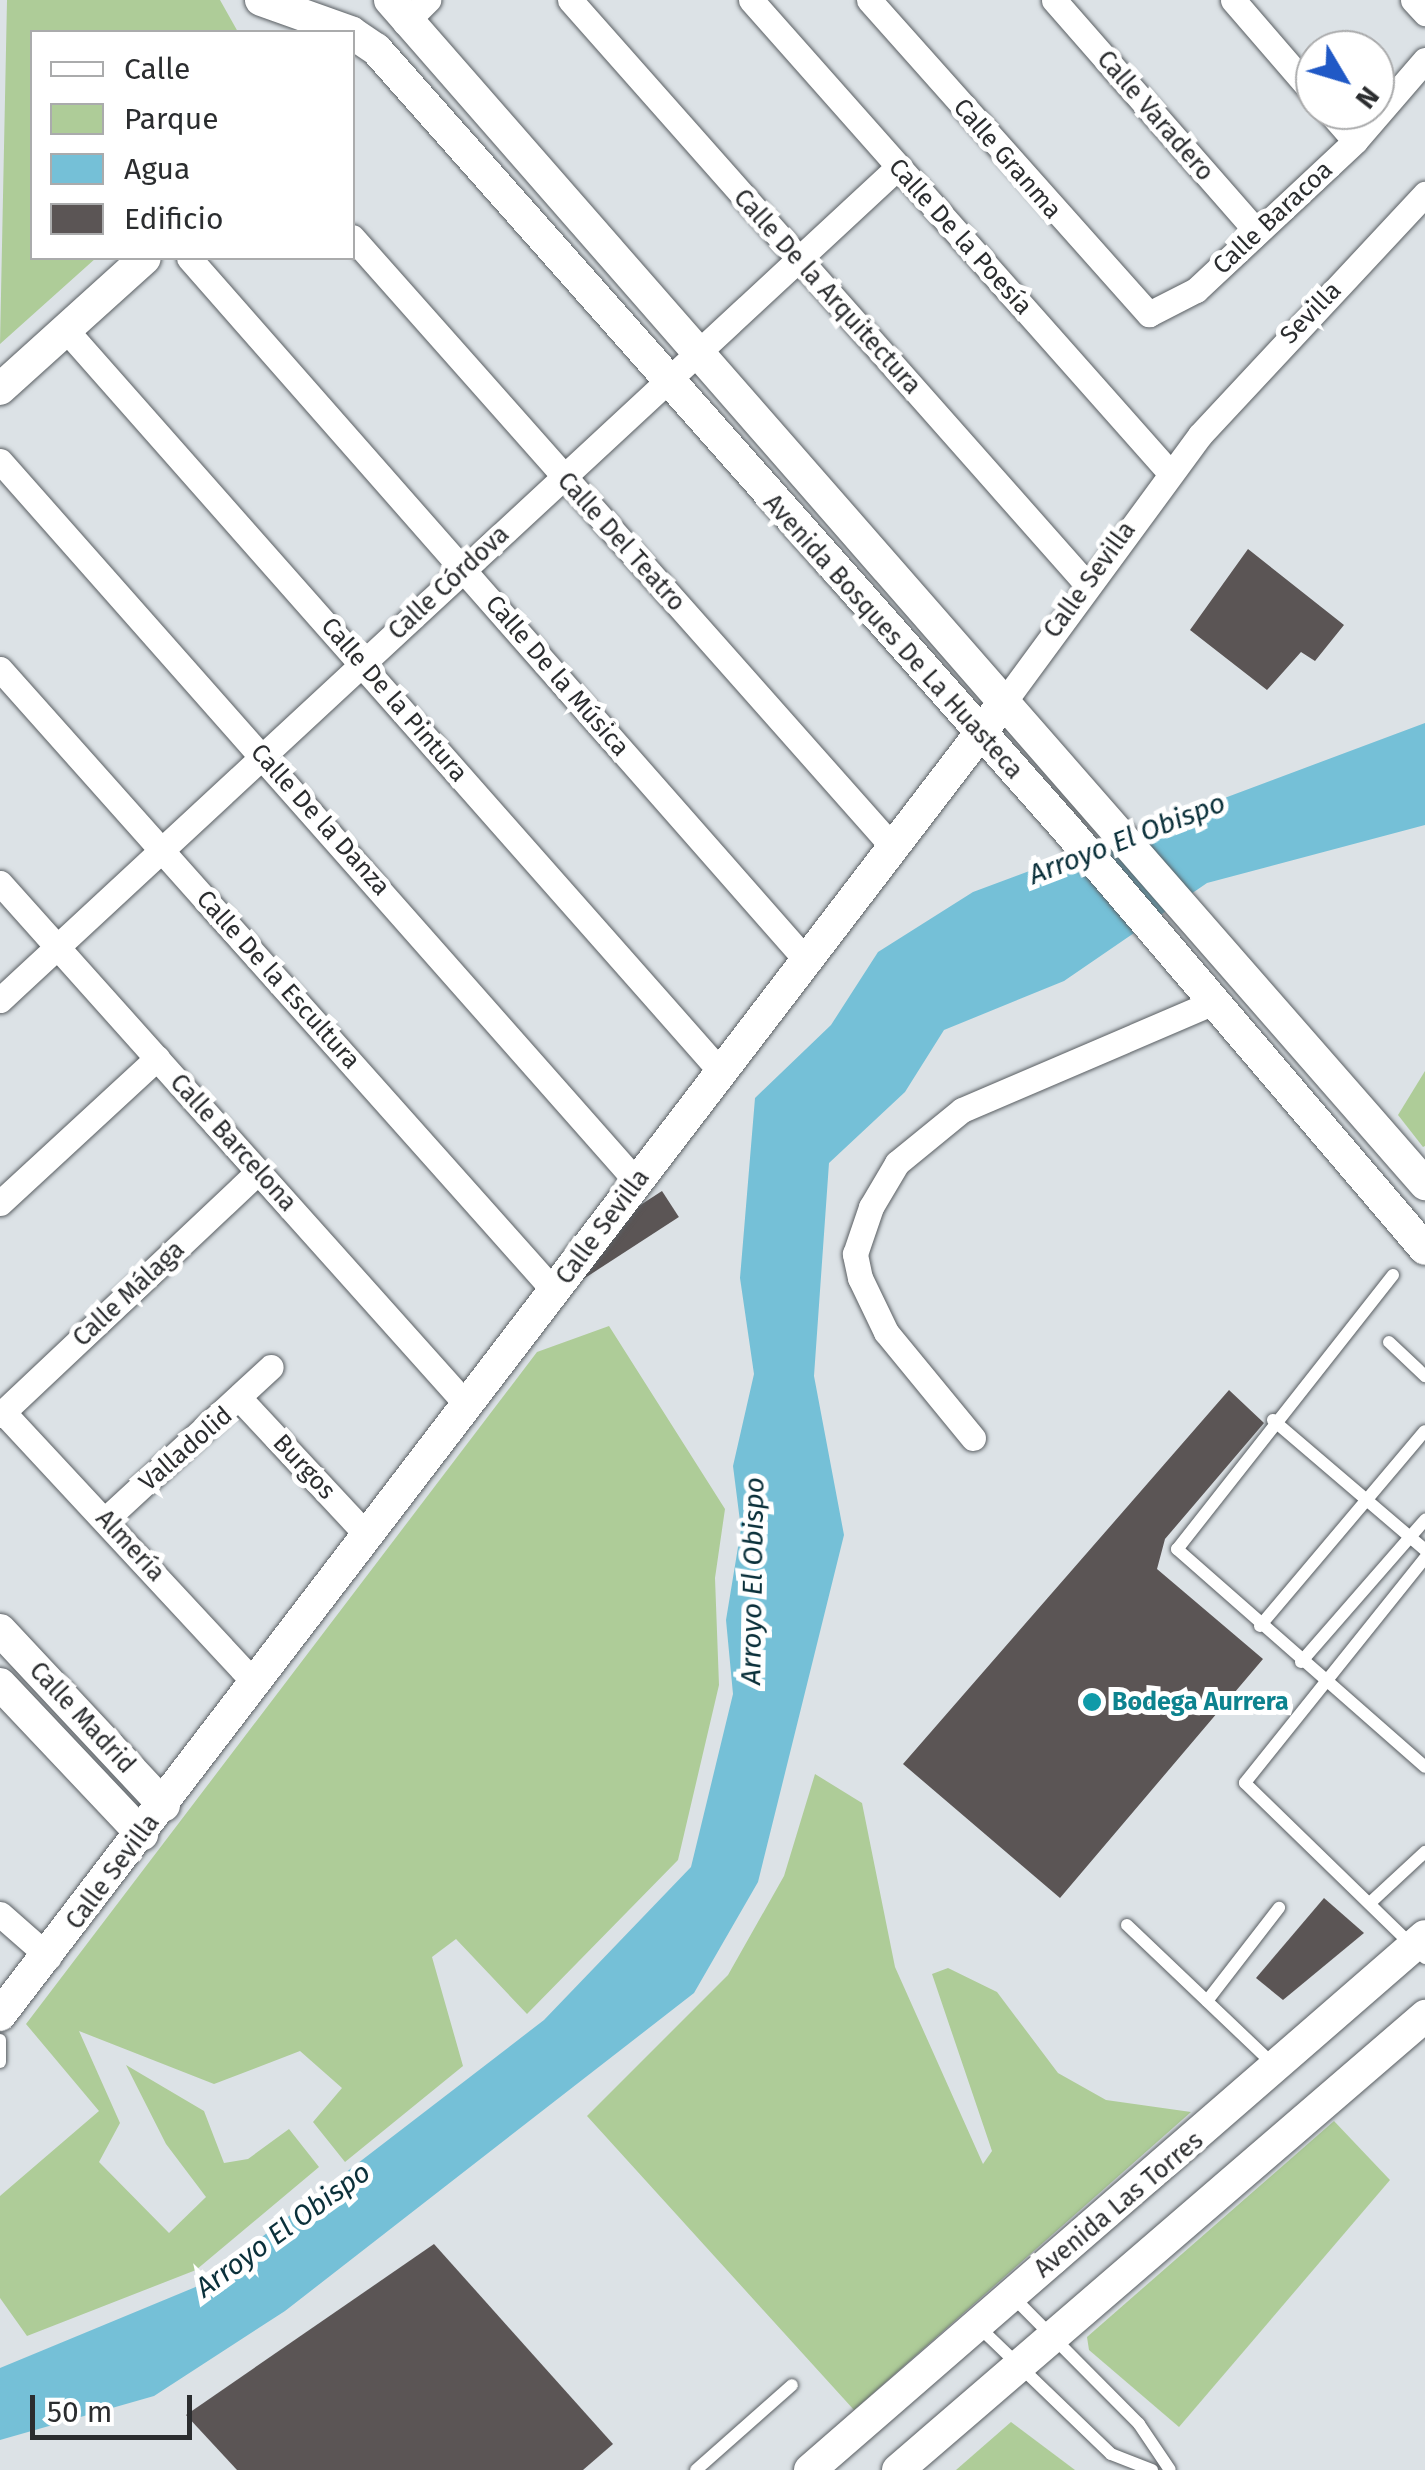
<!DOCTYPE html>
<meta charset="utf-8">
<style>
body{margin:0}
#map{position:relative;width:1425px;height:2470px;overflow:hidden;background:#dce2e6;font-family:"Fira Sans",sans-serif}
div>[style]{position:absolute}
.green>*{inset:0;background:#aecc98}
.water>*{inset:0;background:#75c0d7}
.building>*{inset:0;background:#5b5555;transform-origin:0 0}
.roads{filter:drop-shadow(0 0 2px #595e62) drop-shadow(0 0 2px #595e62)}
.service>*{height:12px;margin:-6px;padding:0 6px;transform-origin:6px;border-radius:6px;background:#fff}
.minor>*{height:25px;margin:-12.5px;padding:0 12.5px;transform-origin:12.5px;border-radius:12.5px;background:#fff}
.tertiary>*{height:32px;margin:-16px;padding:0 16px;transform-origin:16px;border-radius:16px;background:#fff}
.dots>*{width:28px;height:28px;translate:-50% -50%;box-sizing:border-box;border:5px solid #fff;border-radius:50%}
span{translate:-50% -50%;white-space:nowrap;text-align:center;line-height:1.15;-webkit-text-stroke:10px #fff;paint-order:stroke}
.street-label{font-size:25px;color:#2b2d2f}
.culture-label{font-size:25px;color:#0d838f;font-weight:700}
.left{translate:0 -50%;text-align:left}
.water-label{font-size:28px;color:#0a303a;font-style:italic}
.legend{position:absolute;left:30px;top:30px;width:325px;height:230px;box-sizing:border-box;background:#fff;border:2px solid #aaabac;margin:0;padding:12px 18px;list-style:none;font-size:30px;color:#2b2d2f}
.legend li{display:flex;align-items:center;gap:20px;height:50px}
.legend b{width:50px;border:2px solid #aaabac}
.north{position:absolute;left:1295px;top:30px;width:100px;height:100px;box-sizing:border-box;background:#fff;border:2px solid #aaabac;border-radius:50%;rotate:128deg;font-size:28px;font-weight:700;line-height:40px;text-align:center;color:#2b2d2f}
.north::after{content:'';display:block;margin:auto;width:35px;height:45px;background:#2059c6;clip-path:polygon(50% 0,100% 100%,50% 72%,0 100%)}
.scale{position:absolute;left:30px;top:2395px;width:162px;height:45px;box-sizing:border-box;border:5px solid #2b2d2f;border-top:0;padding-left:12px;font-size:30px;line-height:35px;white-space:nowrap;color:#2b2d2f;-webkit-text-stroke:8px #fff;paint-order:stroke}
</style>
<div id="map">
<div class="green">
<div style="clip-path:polygon(7px 0,220px 0,238px 32px,32px 32px,32px 258px,96px 258px,0 344px)"></div>
<div style="clip-path:polygon(1425px 1071px,1425px 1146px,1423px 1147px,1398px 1115px)"></div>
<div style="clip-path:polygon(609px 1326px,725px 1509px,715px 1578px,719px 1685px,678px 1860px,527px 2014px,456px 1939px,432px 1957px,463px 2066px,345px 2162px,313px 2122px,342px 2088px,300px 2051px,214px 2084px,79px 2031px,120px 2123px,99px 2162px,169px 2233px,206px 2197px,166px 2144px,126px 2065px,204px 2111px,224px 2163px,248px 2159px,289px 2129px,319px 2167px,196px 2270px,27px 2336px,0 2298px,0 2196px,99px 2111px,26px 2024px,537px 1352px)"></div>
<div style="clip-path:polygon(815px 1774px,862px 1803px,895px 1967px,983px 2164px,992px 2151px,932px 1974px,948px 1968px,997px 1992px,1058px 2073px,1106px 2100px,1191px 2112px,854px 2410px,587px 2116px,728px 1975px,784px 1876px)"></div>
<div style="clip-path:polygon(1334px 2121px,1390px 2180px,1179px 2427px,1089px 2350px,1087px 2337px)"></div>
<div style="clip-path:polygon(1011px 2422px,1075px 2470px,956px 2470px)"></div>
</div>
<div class="water">
<div style="clip-path:polygon(1425px 723px,1425px 825px,1207px 883px,1064px 981px,944px 1030px,905px 1092px,829px 1163px,814px 1376px,844px 1535px,758px 1882px,694px 1993px,285px 2311px,154px 2396px,0 2440px,0 2368px,198px 2286px,544px 2020px,691px 1867px,733px 1694px,726px 1620px,741px 1529px,733px 1466px,754px 1374px,740px 1278px,755px 1098px,831px 1025px,878px 952px,973px 892px)"></div>
</div>
<div class="building">
<div style="clip-path:polygon(1248px 549px,1344px 625px,1315px 661px,1301px 652px,1267px 690px,1190px 630px)"></div>
<div style="left:662px;top:1191px;width:31px;height:118px;rotate:57deg"></div>
<div style="clip-path:polygon(1229px 1390px,1264px 1423px,1165px 1539px,1157px 1569px,1263px 1659px,1060px 1898px,903px 1764px)"></div>
<div style="clip-path:polygon(1324px 1898px,1364px 1933px,1283px 2000px,1256px 1978px)"></div>
<div style="clip-path:polygon(434px 2244px,613px 2444px,583px 2470px,237px 2470px,186px 2415px)"></div>
</div>
<div class="roads">
<div class="service">
<div style="left:1393px;top:1275px;width:349px;rotate:128.2deg"></div>
<div style="left:1177px;top:1549px;width:330px;rotate:41.3deg"></div>
<div style="left:1389px;top:1342px;width:50px;rotate:43.4deg"></div>
<div style="left:1273px;top:1420px;width:200px;rotate:40.5deg"></div>
<div style="left:1425px;top:1558px;width:288px;rotate:128.7deg"></div>
<div style="left:1245px;top:1783px;width:251px;rotate:44.2deg"></div>
<div style="left:1260px;top:1626px;width:255px;rotate:-49.8deg"></div>
<div style="left:1301px;top:1662px;width:189px;rotate:-48.9deg"></div>
<div style="left:1371px;top:1902px;width:74px;rotate:-42.8deg"></div>
<div style="left:1127px;top:1925px;width:203px;rotate:43.6deg"></div>
<div style="left:1207px;top:2001px;width:118px;rotate:-52.3deg"></div>
<div style="left:0;top:2040px;width:22px;rotate:90deg"></div>
<div style="left:1011px;top:2295px;width:182px;rotate:45.2deg"></div>
<div style="left:1139px;top:2424px;width:55px;rotate:56deg"></div>
<div style="left:979px;top:2327px;width:183px;rotate:43.9deg"></div>
<div style="left:1111px;top:2454px;width:44px;rotate:21.3deg"></div>
<div style="left:696px;top:2470px;width:128px;rotate:-41.5deg"></div>
</div>
<div class="minor">
<div style="left:570px;top:0;width:777px;rotate:48.5deg"></div>
<div style="left:751px;top:0;width:632px;rotate:48.46deg"></div>
<div style="left:869px;top:0;width:421px;rotate:48.3deg"></div>
<div style="left:1149px;top:314px;width:53px;rotate:-27.1deg"></div>
<div style="left:1196px;top:290px;width:218px;rotate:-43.1deg"></div>
<div style="left:1355px;top:141px;width:107px;rotate:-49.2deg"></div>
<div style="left:1054px;top:0;width:307px;rotate:48.8deg"></div>
<div style="left:1233px;top:0;width:125px;rotate:49.2deg"></div>
<div style="left:1413px;top:0;width:18px;rotate:47deg"></div>
<div style="left:405px;top:23px;width:33px;rotate:-45deg"></div>
<div style="left:1328px;top:110px;width:41px;rotate:48.9deg"></div>
<div style="left:352px;top:237px;width:813px;rotate:48.44deg"></div>
<div style="left:189px;top:258px;width:933px;rotate:48.69deg"></div>
<div style="left:66px;top:330px;width:990px;rotate:48.56deg"></div>
<div style="left:0;top:461px;width:962px;rotate:48.54deg"></div>
<div style="left:0;top:669px;width:834px;rotate:48.3deg"></div>
<div style="left:1001px;top:706px;width:336px;rotate:-53.7deg"></div>
<div style="left:1200px;top:435px;width:330px;rotate:-47deg"></div>
<div style="left:0;top:883px;width:699px;rotate:48.19deg"></div>
<div style="left:0;top:1000px;width:1225px;rotate:-42.85deg"></div>
<div style="left:0;top:1203px;width:214px;rotate:-42.7deg"></div>
<div style="left:241px;top:1400px;width:183px;rotate:47deg"></div>
<div style="left:3px;top:1412px;width:369px;rotate:47.1deg"></div>
<div style="left:0;top:1415px;width:354px;rotate:-43.3deg"></div>
<div style="left:973px;top:1438px;width:137px;rotate:-129.4deg"></div>
<div style="left:886px;top:1332px;width:60px;rotate:-115.7deg"></div>
<div style="left:860px;top:1278px;width:25px;rotate:-102deg"></div>
<div style="left:855px;top:1254px;width:50px;rotate:-71.2deg"></div>
<div style="left:871px;top:1207px;width:51px;rotate:-59.4deg"></div>
<div style="left:897px;top:1163px;width:84px;rotate:-39.2deg"></div>
<div style="left:962px;top:1110px;width:276px;rotate:-23.2deg"></div>
<div style="left:106px;top:1519px;width:224px;rotate:-42.7deg"></div>
<div style="left:0;top:1914px;width:65px;rotate:41.3deg"></div>
</div>
<div class="tertiary">
<div style="left:261px;top:0;width:96px;rotate:19.6deg"></div>
<div style="left:390px;top:0;width:1573px;rotate:48.84deg"></div>
<div style="left:352px;top:33px;width:29px;rotate:34deg"></div>
<div style="left:376px;top:49px;width:1041px;rotate:48.47deg"></div>
<div style="left:1066px;top:828px;width:553px;rotate:49.54deg"></div>
<div style="left:0;top:389px;width:195px;rotate:-42.1deg"></div>
<div style="left:0;top:1630px;width:240px;rotate:46.9deg"></div>
<div style="left:0;top:1684px;width:207px;rotate:46.6deg"></div>
<div style="left:0;top:2015px;width:1648px;rotate:-52.59deg"></div>
<div style="left:810px;top:2470px;width:814px;rotate:-40.97deg"></div>
<div style="left:898px;top:2470px;width:696px;rotate:-40.74deg"></div>
</div>
</div>
<div class="dots">
<div style="left:1092px;top:1702px;background:#0f9aa8"></div>
</div>
<div class="street-label">
<span style="left:1155px;top:116px;rotate:49deg">Calle Varadero</span>
<span style="left:1007px;top:159px;rotate:49deg">Calle Granma</span>
<span style="left:1273px;top:218px;rotate:-43deg">Calle Baracoa</span>
<span style="left:960px;top:237px;rotate:48deg">Calle De la Poesía</span>
<span style="left:827px;top:292px;rotate:48deg">Calle De la Arquitectura</span>
<span style="left:1311px;top:313px;rotate:-46deg">Sevilla</span>
<span style="left:621px;top:542px;rotate:48deg">Calle Del Teatro</span>
<span style="left:1090px;top:580px;rotate:-54deg">Calle Sevilla</span>
<span style="left:449px;top:583px;rotate:-43deg">Calle Córdova</span>
<span style="left:893px;top:637px;rotate:48deg">Avenida Bosques De La Huasteca</span>
<span style="left:557px;top:676px;rotate:49deg">Calle De la Música</span>
<span style="left:394px;top:700px;rotate:49deg">Calle De la Pintura</span>
<span style="left:320px;top:820px;rotate:48deg">Calle De la Danza</span>
<span style="left:278px;top:980px;rotate:48deg">Calle De la Escultura</span>
<span style="left:233px;top:1143px;rotate:48deg">Calle Barcelona</span>
<span style="left:603px;top:1227px;rotate:-53deg">Calle Sevilla</span>
<span style="left:129px;top:1294px;rotate:-43deg">Calle Málaga</span>
<span style="left:186px;top:1449px;rotate:-41deg">Valladolid</span>
<span style="left:304px;top:1467px;rotate:47deg">Burgos</span>
<span style="left:130px;top:1546px;rotate:47deg">Almería</span>
<span style="left:82px;top:1718px;rotate:47deg">Calle Madrid</span>
<span style="left:113px;top:1872px;rotate:-53deg">Calle Sevilla</span>
<span style="left:1119px;top:2205px;rotate:-40deg">Avenida Las Torres</span>
</div>
<div class="culture-label">
<span class="left" style="left:1112px;top:1702px">Bodega Aurrera</span>
</div>
<div class="water-label">
<span style="left:1127px;top:839px;rotate:-21deg">Arroyo El Obispo</span>
<span style="left:753px;top:1581px;rotate:-89deg">Arroyo El Obispo</span>
<span style="left:283px;top:2230px;rotate:-36deg">Arroyo El Obispo</span>
</div>
<ul class="legend">
<li><b style="height:12px;background:#fff"></b>Calle</li>
<li><b style="height:28px;background:#aecc98"></b>Parque</li>
<li><b style="height:28px;background:#75c0d7"></b>Agua</li>
<li><b style="height:28px;background:#5b5555"></b>Edificio</li>
</ul>
<div class="north">N</div>
<div class="scale">50 m</div>
</div>
